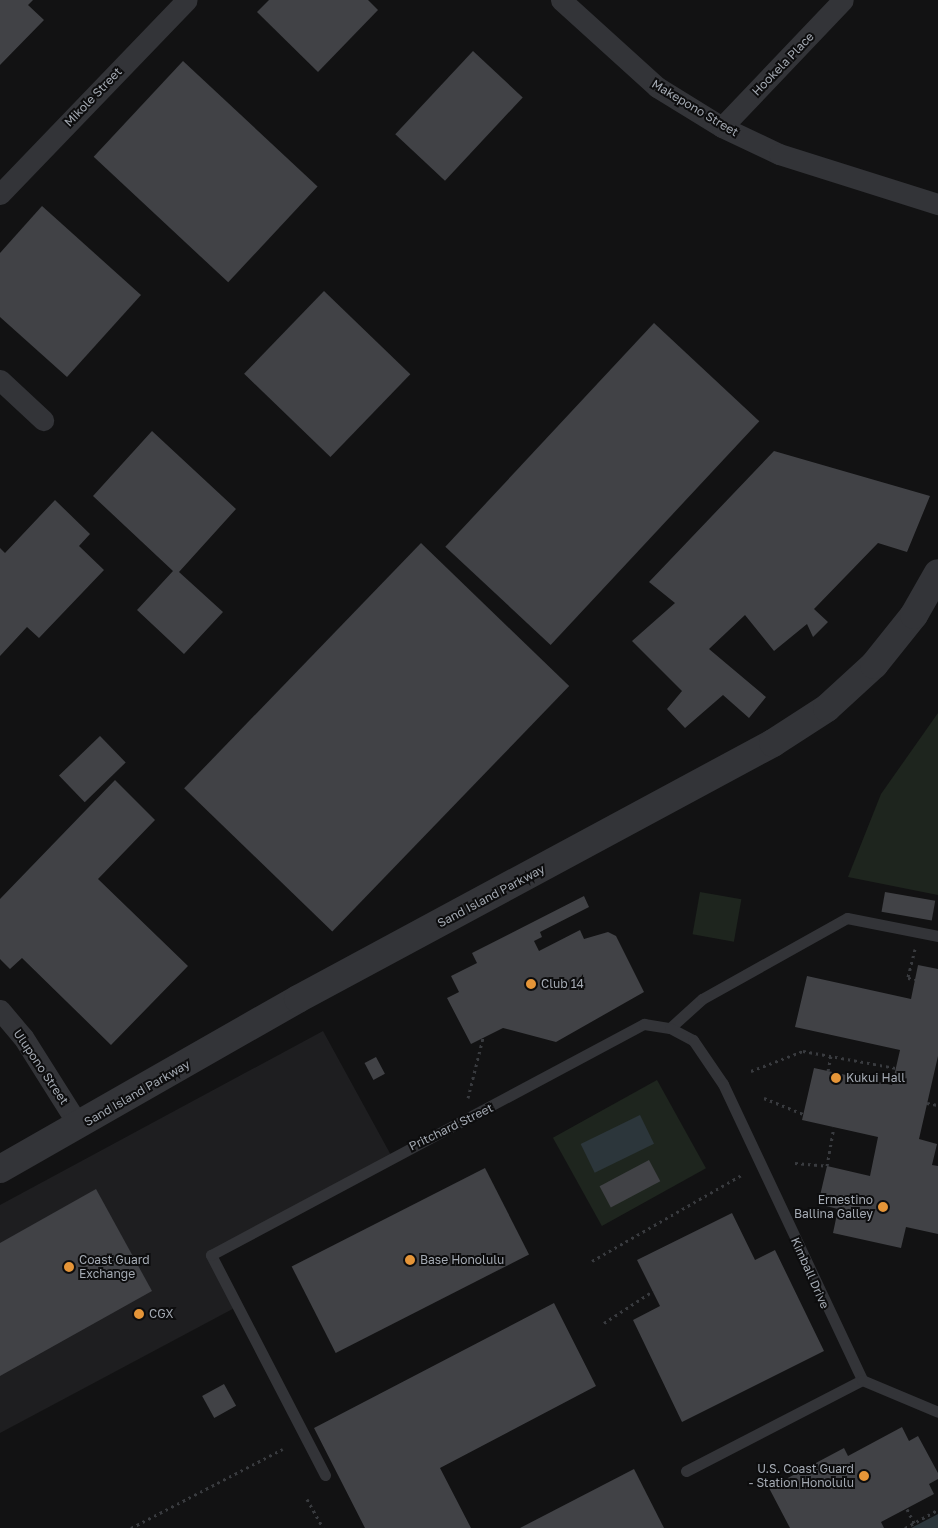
<!DOCTYPE html>
<style>
body{margin:0}
#map{position:relative;width:938px;height:1528px;overflow:hidden;background:#121213;font-family:"Golos Text",sans-serif}
div>[style]{position:absolute}
.built>*{inset:0;background:#1e1e20}
.green>*{inset:0;background:#1e251e;transform-origin:0 0}
.water>*{inset:0;background:#2c363b;transform-origin:0 0}
.building>*{inset:0;background:#414246;transform-origin:0 0}
.path>*{height:3px;margin-top:-1.5px;transform-origin:0;background:repeating-linear-gradient(90deg,#393b3f 0 2.5px,transparent 0 6.5px)}
.service>*{height:11px;margin:-5.5px;padding:0 5.5px;transform-origin:5.5px;border-radius:5.5px;background:#333438}
.minor>*{height:21px;margin:-10.5px;padding:0 10.5px;transform-origin:10.5px;border-radius:10.5px;background:#333438}
.tertiary>*{height:28px;margin:-14px;padding:0 14px;transform-origin:14px;border-radius:14px;background:#333438}
.dots>*{width:14px;height:14px;translate:-50% -50%;box-sizing:border-box;border:2px solid #0d0d0e;border-radius:50%}
span{translate:-50% -50%;white-space:nowrap;text-align:center;line-height:1.15;-webkit-text-stroke:4px #0d0d0e;paint-order:stroke}
.street-label{font-size:12px;color:#a4aab3}
.poi-label{font-size:12px;color:#a4aab3}
.left{translate:0 -50%;text-align:left}
.right{translate:-100% -50%;text-align:right}
</style>
<div id="map">
<div class="built">
<div style="clip-path:polygon(323px 1031px,392px 1157px,211px 1254px,240px 1305px,0 1433px,0 1205px)"></div>
</div>
<div class="green">
<div style="clip-path:polygon(938px 713px,938px 895px,848px 877px,881px 794px)"></div>
<div style="left:700px;top:892px;width:42px;height:43px;rotate:10deg"></div>
<div style="left:657px;top:1080px;width:101px;height:119px;rotate:61deg"></div>
</div>
<div class="water">
<div style="left:640px;top:1115px;width:32px;height:66px;rotate:64deg"></div>
<div style="clip-path:polygon(938px 1514px,938px 1528px,911px 1528px,913px 1527px)"></div>
</div>
<div class="building">
<div style="clip-path:polygon(0 0,33px 0,28px 5px,44px 20px,0 65px)"></div>
<div style="clip-path:polygon(269px 0,368px 0,378px 10px,318px 72px,257px 12px)"></div>
<div style="left:473px;top:51px;width:68px;height:114px;rotate:43deg"></div>
<div style="left:183px;top:61px;width:184px;height:131px;rotate:43deg"></div>
<div style="clip-path:polygon(42px 206px,141px 295px,67px 377px,0 317px,0 253px)"></div>
<div style="left:324px;top:291px;width:120px;height:115px;rotate:44deg"></div>
<div style="left:654px;top:323px;width:144px;height:306px;rotate:43deg"></div>
<div style="clip-path:polygon(152px 431px,236px 509px,179px 572px,223px 612px,184px 654px,137px 610px,173px 571px,93px 496px)"></div>
<div style="clip-path:polygon(774px 451px,930px 496px,907px 552px,878px 543px,814px 609px,828px 622px,813px 637px,807px 624px,774px 651px,745px 615px,709px 649px,766px 697px,749px 718px,723px 695px,685px 728px,667px 709px,682px 691px,632px 641px,675px 603px,649px 582px)"></div>
<div style="clip-path:polygon(55px 500px,90px 534px,79px 546px,104px 570px,39px 638px,27px 627px,0 656px,0 548px,5px 553px)"></div>
<div style="left:421px;top:543px;width:206px;height:341px;rotate:44deg"></div>
<div style="left:100px;top:736px;width:37px;height:57px;rotate:46deg"></div>
<div style="clip-path:polygon(115px 780px,155px 820px,98px 879px,188px 966px,111px 1045px,22px 958px,10px 969px,0 959px,0 899px)"></div>
<div style="left:885px;top:892px;width:51px;height:20px;rotate:10deg"></div>
<div style="clip-path:polygon(584px 896px,589px 907px,540px 932px,542px 937px,534px 941px,539px 951px,580px 930px,584px 939px,608px 932px,616px 936px,644px 992px,556px 1042px,503px 1028px,471px 1044px,447px 998px,459px 992px,451px 976px,477px 963px,472px 953px)"></div>
<div style="clip-path:polygon(918px 965px,938px 969px,938px 1056px,919px 1139px,937px 1144px,932px 1165px,938px 1166px,938px 1234px,906px 1227px,901px 1248px,833px 1233px,838px 1209px,818px 1204px,827px 1166px,870px 1176px,878px 1137px,802px 1120px,814px 1068px,892px 1085px,900px 1050px,795px 1027px,807px 976px,911px 999px)"></div>
<div style="left:376px;top:1057px;width:19px;height:13px;rotate:62deg"></div>
<div style="left:649px;top:1160px;width:24px;height:56px;rotate:62deg"></div>
<div style="left:485px;top:1168px;width:97px;height:217px;rotate:63deg"></div>
<div style="clip-path:polygon(96px 1189px,152px 1291px,0 1376px,0 1243px)"></div>
<div style="clip-path:polygon(732px 1213px,755px 1260px,775px 1250px,824px 1351px,682px 1422px,633px 1320px,660px 1306px,637px 1260px)"></div>
<div style="clip-path:polygon(554px 1303px,596px 1386px,440px 1468px,471px 1528px,365px 1528px,314px 1428px)"></div>
<div style="left:224px;top:1384px;width:25px;height:25px;rotate:61deg"></div>
<div style="clip-path:polygon(902px 1427px,909px 1441px,918px 1436px,938px 1473px,938px 1479px,929px 1484px,934px 1494px,881px 1522px,884px 1528px,790px 1528px,769px 1488px,844px 1448px,848px 1456px)"></div>
<div style="clip-path:polygon(634px 1469px,664px 1528px,520px 1528px)"></div>
</div>
<div class="path">
<div style="left:915px;top:949px;width:30px;rotate:104deg"></div>
<div style="left:908px;top:978px;width:7px;rotate:8deg"></div>
<div style="left:751px;top:1071px;width:56px;rotate:-21deg"></div>
<div style="left:803px;top:1051px;width:95px;rotate:10.4deg"></div>
<div style="left:828px;top:1071px;width:15px;rotate:-79deg"></div>
<div style="left:468px;top:1098px;width:62px;rotate:-76deg"></div>
<div style="left:764px;top:1098px;width:42px;rotate:22.3deg"></div>
<div style="left:927px;top:1103px;width:11px;rotate:10deg"></div>
<div style="left:795px;top:1163px;width:32px;rotate:5deg"></div>
<div style="left:827px;top:1166px;width:39px;rotate:-80deg"></div>
<div style="left:592px;top:1261px;width:174px;rotate:-29.9deg"></div>
<div style="left:604px;top:1323px;width:59px;rotate:-33.1deg"></div>
<div style="left:307px;top:1499px;width:33px;rotate:61deg"></div>
<div style="left:907px;top:1509px;width:16px;rotate:63deg"></div>
<div style="left:913px;top:1527px;width:1px;rotate:45deg"></div>
<div style="left:131px;top:1528px;width:171px;rotate:-27.5deg"></div>
<div style="left:905px;top:1528px;width:38px;rotate:-29deg"></div>
</div>
<div class="service">
<div style="left:670px;top:1028px;width:43px;rotate:-42.2deg"></div>
<div style="left:702px;top:999px;width:166px;rotate:-29.2deg"></div>
<div style="left:847px;top:918px;width:93px;rotate:11.2deg"></div>
<div style="left:686px;top:1471px;width:198px;rotate:-27.3deg"></div>
<div style="left:325px;top:1475px;width:248px;rotate:-117.4deg"></div>
<div style="left:211px;top:1255px;width:491px;rotate:-28.1deg"></div>
<div style="left:644px;top:1024px;width:26px;rotate:9deg"></div>
<div style="left:670px;top:1028px;width:26px;rotate:28deg"></div>
<div style="left:693px;top:1040px;width:53px;rotate:55.7deg"></div>
<div style="left:723px;top:1084px;width:327px;rotate:64.8deg"></div>
<div style="left:862px;top:1380px;width:82px;rotate:22.8deg"></div>
</div>
<div class="minor">
<div style="left:561px;top:0;width:130px;rotate:42.2deg"></div>
<div style="left:657px;top:87px;width:76px;rotate:31.6deg"></div>
<div style="left:722px;top:127px;width:63px;rotate:25.3deg"></div>
<div style="left:779px;top:154px;width:167px;rotate:17.5deg"></div>
<div style="left:722px;top:127px;width:175px;rotate:-46.4deg"></div>
<div style="left:0;top:194px;width:269px;rotate:-46.1deg"></div>
<div style="left:0;top:380px;width:59px;rotate:42.9deg"></div>
<div style="left:0;top:1010px;width:35px;rotate:50deg"></div>
<div style="left:23px;top:1037px;width:105px;rotate:57.8deg"></div>
</div>
<div class="tertiary">
<div style="left:0;top:1169px;width:343px;rotate:-29.7deg"></div>
<div style="left:298px;top:999px;width:540px;rotate:-28.32deg"></div>
<div style="left:773px;top:743px;width:64px;rotate:-32.9deg"></div>
<div style="left:827px;top:708px;width:64px;rotate:-42.5deg"></div>
<div style="left:874px;top:665px;width:64px;rotate:-51.3deg"></div>
<div style="left:914px;top:615px;width:48px;rotate:-60.3deg"></div>
</div>
<div class="dots">
<div style="left:531px;top:984px;background:#e59538"></div>
<div style="left:836px;top:1078px;background:#e59538"></div>
<div style="left:883px;top:1207px;background:#e59538"></div>
<div style="left:410px;top:1260px;background:#e59538"></div>
<div style="left:69px;top:1267px;background:#e59538"></div>
<div style="left:139px;top:1314px;background:#e59538"></div>
<div style="left:864px;top:1476px;background:#e59538"></div>
</div>
<div class="street-label">
<span style="left:783px;top:64px;rotate:-46deg">Hookela Place</span>
<span style="left:93px;top:97px;rotate:-46deg">Mikole Street</span>
<span style="left:695px;top:108px;rotate:31deg">Makepono Street</span>
<span style="left:491px;top:896px;rotate:-28deg">Sand Island Parkway</span>
<span style="left:41px;top:1067px;rotate:56deg">Ulupono Street</span>
<span style="left:137px;top:1093px;rotate:-30deg">Sand Island Parkway</span>
<span style="left:451px;top:1127px;rotate:-26deg">Pritchard Street</span>
<span style="left:810px;top:1273px;rotate:66deg">Kimball Drive</span>
</div>
<div class="poi-label">
<span class="left" style="left:541px;top:984px">Club 14</span>
<span class="left" style="left:846px;top:1078px">Kukui Hall</span>
<span class="right" style="left:873px;top:1207px">Ernestino<br>Ballina Galley</span>
<span class="left" style="left:79px;top:1267px">Coast Guard<br>Exchange</span>
<span class="left" style="left:420px;top:1260px">Base Honolulu</span>
<span class="left" style="left:149px;top:1314px">CGX</span>
<span class="right" style="left:854px;top:1476px">U.S. Coast Guard<br>- Station Honolulu</span>
</div>
</div>
